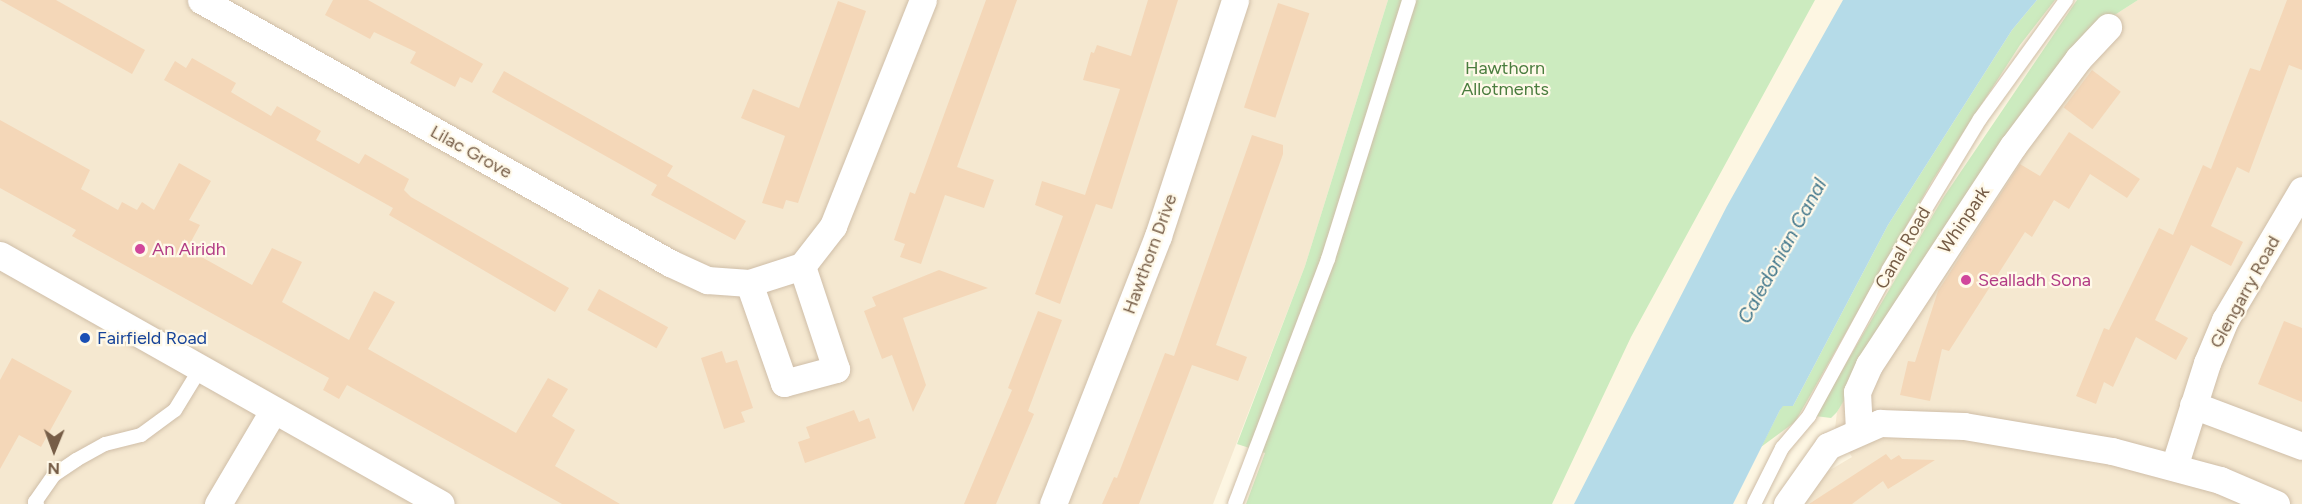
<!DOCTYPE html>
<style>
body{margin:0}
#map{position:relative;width:2302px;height:504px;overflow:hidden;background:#fdf6e2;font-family:Figtree,sans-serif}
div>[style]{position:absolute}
.residential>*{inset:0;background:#f5e8d0}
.green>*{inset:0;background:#ccebbf}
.water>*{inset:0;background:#b5dbe8}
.building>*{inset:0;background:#f4d7b8;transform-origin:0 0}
.roads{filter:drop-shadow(0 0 2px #cfbea8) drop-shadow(0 0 2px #cfbea8)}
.lane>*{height:14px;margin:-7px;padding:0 7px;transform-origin:7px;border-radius:7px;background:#fff}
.street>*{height:27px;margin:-13.5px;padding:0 13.5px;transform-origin:13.5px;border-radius:13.5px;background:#fff}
.dots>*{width:16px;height:16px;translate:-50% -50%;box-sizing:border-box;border:3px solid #fff9e9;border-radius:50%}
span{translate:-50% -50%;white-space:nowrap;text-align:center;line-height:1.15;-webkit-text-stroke:4.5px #fff9e9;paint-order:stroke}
.park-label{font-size:18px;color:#4a7d3e}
.street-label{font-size:18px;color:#765d47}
.hotel-label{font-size:18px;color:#b23c85}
.left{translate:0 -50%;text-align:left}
.transit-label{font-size:18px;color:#164399}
.water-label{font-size:20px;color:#40768b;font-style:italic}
.north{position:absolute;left:24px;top:420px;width:60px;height:60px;-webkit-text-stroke:4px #fff9e9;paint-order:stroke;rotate:181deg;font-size:16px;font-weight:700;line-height:24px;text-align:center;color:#765d47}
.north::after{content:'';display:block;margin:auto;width:21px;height:27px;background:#765d47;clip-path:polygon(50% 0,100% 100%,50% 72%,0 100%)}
</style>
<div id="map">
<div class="residential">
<div style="clip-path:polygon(0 0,1388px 0,1305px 266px,1213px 504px,0 504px)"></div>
<div style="clip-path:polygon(2138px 0,2302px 0,2302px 504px,1797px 504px,1820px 476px,1852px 457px,1835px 429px,1837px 412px,1885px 332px,2110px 18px)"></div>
</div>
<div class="green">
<div style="clip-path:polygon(1388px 0,1815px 0,1631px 337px,1552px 504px,1246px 504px,1265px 453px,1237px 444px,1305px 266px)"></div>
<div style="clip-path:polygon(2037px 0,2055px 0,2020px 45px,1932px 181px,1795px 422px,1761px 447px,1782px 406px,1793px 406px,1888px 225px,2012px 30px)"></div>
<div style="clip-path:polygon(2077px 0,2138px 0,2110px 18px,1886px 332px,1837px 412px,1831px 418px,1815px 416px,1943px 198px)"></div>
</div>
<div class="water">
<div style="clip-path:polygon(1843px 0,2037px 0,2012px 30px,1888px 225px,1793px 406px,1783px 406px,1780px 410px,1733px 504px,1574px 504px,1727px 206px)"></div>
</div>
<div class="building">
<div style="clip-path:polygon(0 0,56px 0,145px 50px,132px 74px)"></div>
<div style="clip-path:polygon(333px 0,368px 0,483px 64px,472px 83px,460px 77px,455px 87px,410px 63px,416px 52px,374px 32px,370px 39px,325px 15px)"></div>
<div style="clip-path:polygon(986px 0,1017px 0,957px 167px,994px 180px,984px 208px,945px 195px,921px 264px,900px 257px,905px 244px,894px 240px,910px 192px,915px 194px)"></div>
<div style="clip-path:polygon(1148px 0,1178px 0,1112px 209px,1096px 204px,1060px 304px,1035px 294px,1063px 216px,1035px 205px,1042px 181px,1085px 195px,1120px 89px,1083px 80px,1091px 52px,1094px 53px,1097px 45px,1131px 56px)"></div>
<div style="clip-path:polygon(2287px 0,2302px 0,2302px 70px,2289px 65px,2249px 173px,2237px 167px,2211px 226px,2243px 242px,2231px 266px,2191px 245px,2155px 320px,2188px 338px,2176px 360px,2136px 337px,2113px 387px,2104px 382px,2096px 404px,2076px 396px,2104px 328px,2109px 330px,2159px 228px,2173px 235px,2203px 165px,2211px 169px,2250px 68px,2260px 71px)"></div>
<div style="clip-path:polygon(838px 1px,866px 11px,798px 203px,786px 200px,783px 209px,762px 203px,785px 136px,741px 118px,753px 89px,799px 108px)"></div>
<div style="left:1278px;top:3px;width:33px;height:110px;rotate:18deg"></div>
<div style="clip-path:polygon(192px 58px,236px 83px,231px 92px,271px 116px,277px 106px,321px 131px,316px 140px,359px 164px,365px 154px,409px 179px,404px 190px,411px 197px,569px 288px,555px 312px,389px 215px,393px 208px,164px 80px,175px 61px,186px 68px)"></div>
<div style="left:2092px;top:70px;width:36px;height:47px;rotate:37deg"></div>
<div style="clip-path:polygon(504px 71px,673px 166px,667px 176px,746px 221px,735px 240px,651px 195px,657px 185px,492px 92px)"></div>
<div style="clip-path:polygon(0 120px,90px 170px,81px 189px,118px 210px,122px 202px,137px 210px,142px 202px,154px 210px,179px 163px,211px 181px,189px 220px,200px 225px,187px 249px,252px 285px,272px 248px,302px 262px,282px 302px,349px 340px,374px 291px,395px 302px,368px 349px,516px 433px,548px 378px,568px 389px,552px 416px,575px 430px,555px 466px,620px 504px,562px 504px,347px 385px,339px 399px,323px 390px,329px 378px,72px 236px,76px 230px,0 188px)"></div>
<div style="clip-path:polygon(2069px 132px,2140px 179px,2127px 198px,2090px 174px,2069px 209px,2054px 200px,2032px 237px,2025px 232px,1949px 351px,1942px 349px,1930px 401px,1900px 395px,1908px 361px,1915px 362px,1938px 291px,2020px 164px,2040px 176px)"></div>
<div style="clip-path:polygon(1252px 135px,1283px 145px,1283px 154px,1216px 345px,1247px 357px,1238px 381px,1192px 365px,1139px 504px,1102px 504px,1114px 477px,1117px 478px,1165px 353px,1174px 356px)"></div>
<div style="clip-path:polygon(939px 270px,988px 288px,903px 318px,926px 385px,913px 412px,892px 355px,882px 359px,864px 311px,876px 306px,872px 297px)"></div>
<div style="left:599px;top:289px;width:79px;height:24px;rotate:29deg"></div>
<div style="clip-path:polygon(1038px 311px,1062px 320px,1028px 411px,1034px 414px,996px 504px,964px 504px,1012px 390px,1008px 388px)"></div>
<div style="clip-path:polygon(2284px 321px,2302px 328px,2302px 402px,2258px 384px)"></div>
<div style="clip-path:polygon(722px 351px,726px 363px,737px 360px,753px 408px,741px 412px,745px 422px,724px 429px,701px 358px)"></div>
<div style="clip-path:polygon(12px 358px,72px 391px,41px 447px,19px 435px,0 469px,0 380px)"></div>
<div style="clip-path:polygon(854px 410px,859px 422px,869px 418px,876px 438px,805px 463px,798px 442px,810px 438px,806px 427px)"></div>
<div style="clip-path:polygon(1886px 454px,1891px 460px,1899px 455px,1902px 459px,1935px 460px,1888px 489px,1883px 481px,1852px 504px,1809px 504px)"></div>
</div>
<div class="roads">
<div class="lane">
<div style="left:37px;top:504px;width:3px;rotate:-135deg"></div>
<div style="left:35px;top:502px;width:33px;rotate:-55deg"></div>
<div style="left:54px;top:475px;width:27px;rotate:-34deg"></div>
<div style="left:76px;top:460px;width:33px;rotate:-29deg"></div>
<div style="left:105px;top:444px;width:37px;rotate:-14deg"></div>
<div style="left:141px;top:435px;width:42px;rotate:-36.3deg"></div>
<div style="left:175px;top:410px;width:48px;rotate:-58.6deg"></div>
<div style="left:1235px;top:504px;width:262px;rotate:-69.2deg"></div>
<div style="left:1328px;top:259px;width:271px;rotate:-72.6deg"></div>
<div style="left:1754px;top:504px;width:63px;rotate:-63.4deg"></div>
<div style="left:1782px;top:448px;width:42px;rotate:-49.8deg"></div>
<div style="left:1809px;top:416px;width:167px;rotate:-61.4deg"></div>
<div style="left:1889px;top:269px;width:175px;rotate:-58.8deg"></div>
<div style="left:1980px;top:119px;width:147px;rotate:-54.1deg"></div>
</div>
<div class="street">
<div style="left:201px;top:0;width:538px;rotate:29.28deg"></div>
<div style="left:670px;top:263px;width:41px;rotate:24.7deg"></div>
<div style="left:707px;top:280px;width:42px;rotate:4.1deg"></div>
<div style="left:749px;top:283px;width:56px;rotate:-17.8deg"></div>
<div style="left:802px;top:266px;width:51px;rotate:-52.2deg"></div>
<div style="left:833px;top:226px;width:243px;rotate:-68.3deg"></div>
<div style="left:0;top:255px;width:506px;rotate:29.45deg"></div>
<div style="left:749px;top:283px;width:106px;rotate:70.7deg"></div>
<div style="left:784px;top:383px;width:54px;rotate:-15.1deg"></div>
<div style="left:836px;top:369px;width:108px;rotate:-108.3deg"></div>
<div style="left:2193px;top:405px;width:116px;rotate:20.6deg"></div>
<div style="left:1859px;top:430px;width:38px;rotate:-93deg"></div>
<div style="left:1857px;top:392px;width:30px;rotate:-66deg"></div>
<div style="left:1869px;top:365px;width:262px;rotate:-56.7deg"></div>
<div style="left:2013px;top:146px;width:109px;rotate:-53.2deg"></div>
<div style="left:2078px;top:59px;width:44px;rotate:-46.8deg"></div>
<div style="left:2174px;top:467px;width:109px;rotate:-72.4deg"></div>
<div style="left:2207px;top:363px;width:47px;rotate:-67.3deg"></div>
<div style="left:2225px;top:320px;width:151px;rotate:-59.4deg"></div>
<div style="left:218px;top:504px;width:108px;rotate:-59.4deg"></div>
<div style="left:1053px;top:504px;width:288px;rotate:-68.6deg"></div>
<div style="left:1158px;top:236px;width:248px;rotate:-71.9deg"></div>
<div style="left:1787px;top:504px;width:71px;rotate:-54.7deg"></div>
<div style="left:1828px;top:446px;width:57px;rotate:-23.9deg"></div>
<div style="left:1880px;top:423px;width:84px;rotate:2deg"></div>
<div style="left:1964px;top:426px;width:150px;rotate:9.6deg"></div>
<div style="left:2112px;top:451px;width:112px;rotate:15deg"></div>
<div style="left:2220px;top:480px;width:61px;rotate:23.2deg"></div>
</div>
</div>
<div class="dots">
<div style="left:140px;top:249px;background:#d1479c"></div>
<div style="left:1966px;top:280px;background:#d1479c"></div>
<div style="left:85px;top:338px;background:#1a4fb4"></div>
</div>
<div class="park-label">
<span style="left:1505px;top:79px">Hawthorn<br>Allotments</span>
</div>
<div class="street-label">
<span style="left:471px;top:152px;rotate:29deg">Lilac Grove</span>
<span style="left:1964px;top:220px;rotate:-56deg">Whinpark</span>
<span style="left:1903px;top:248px;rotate:-60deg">Canal Road</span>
<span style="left:1150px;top:254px;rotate:-70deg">Hawthorn Drive</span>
<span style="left:2245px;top:292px;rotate:-61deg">Glengarry Road</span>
</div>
<div class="hotel-label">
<span class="left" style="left:152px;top:249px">An Airidh</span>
<span class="left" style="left:1978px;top:280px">Sealladh Sona</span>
</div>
<div class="transit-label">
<span class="left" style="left:97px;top:338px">Fairfield Road</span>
</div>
<div class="water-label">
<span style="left:1782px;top:251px;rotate:-61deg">Caledonian Canal</span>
</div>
<div class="north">N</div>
</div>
